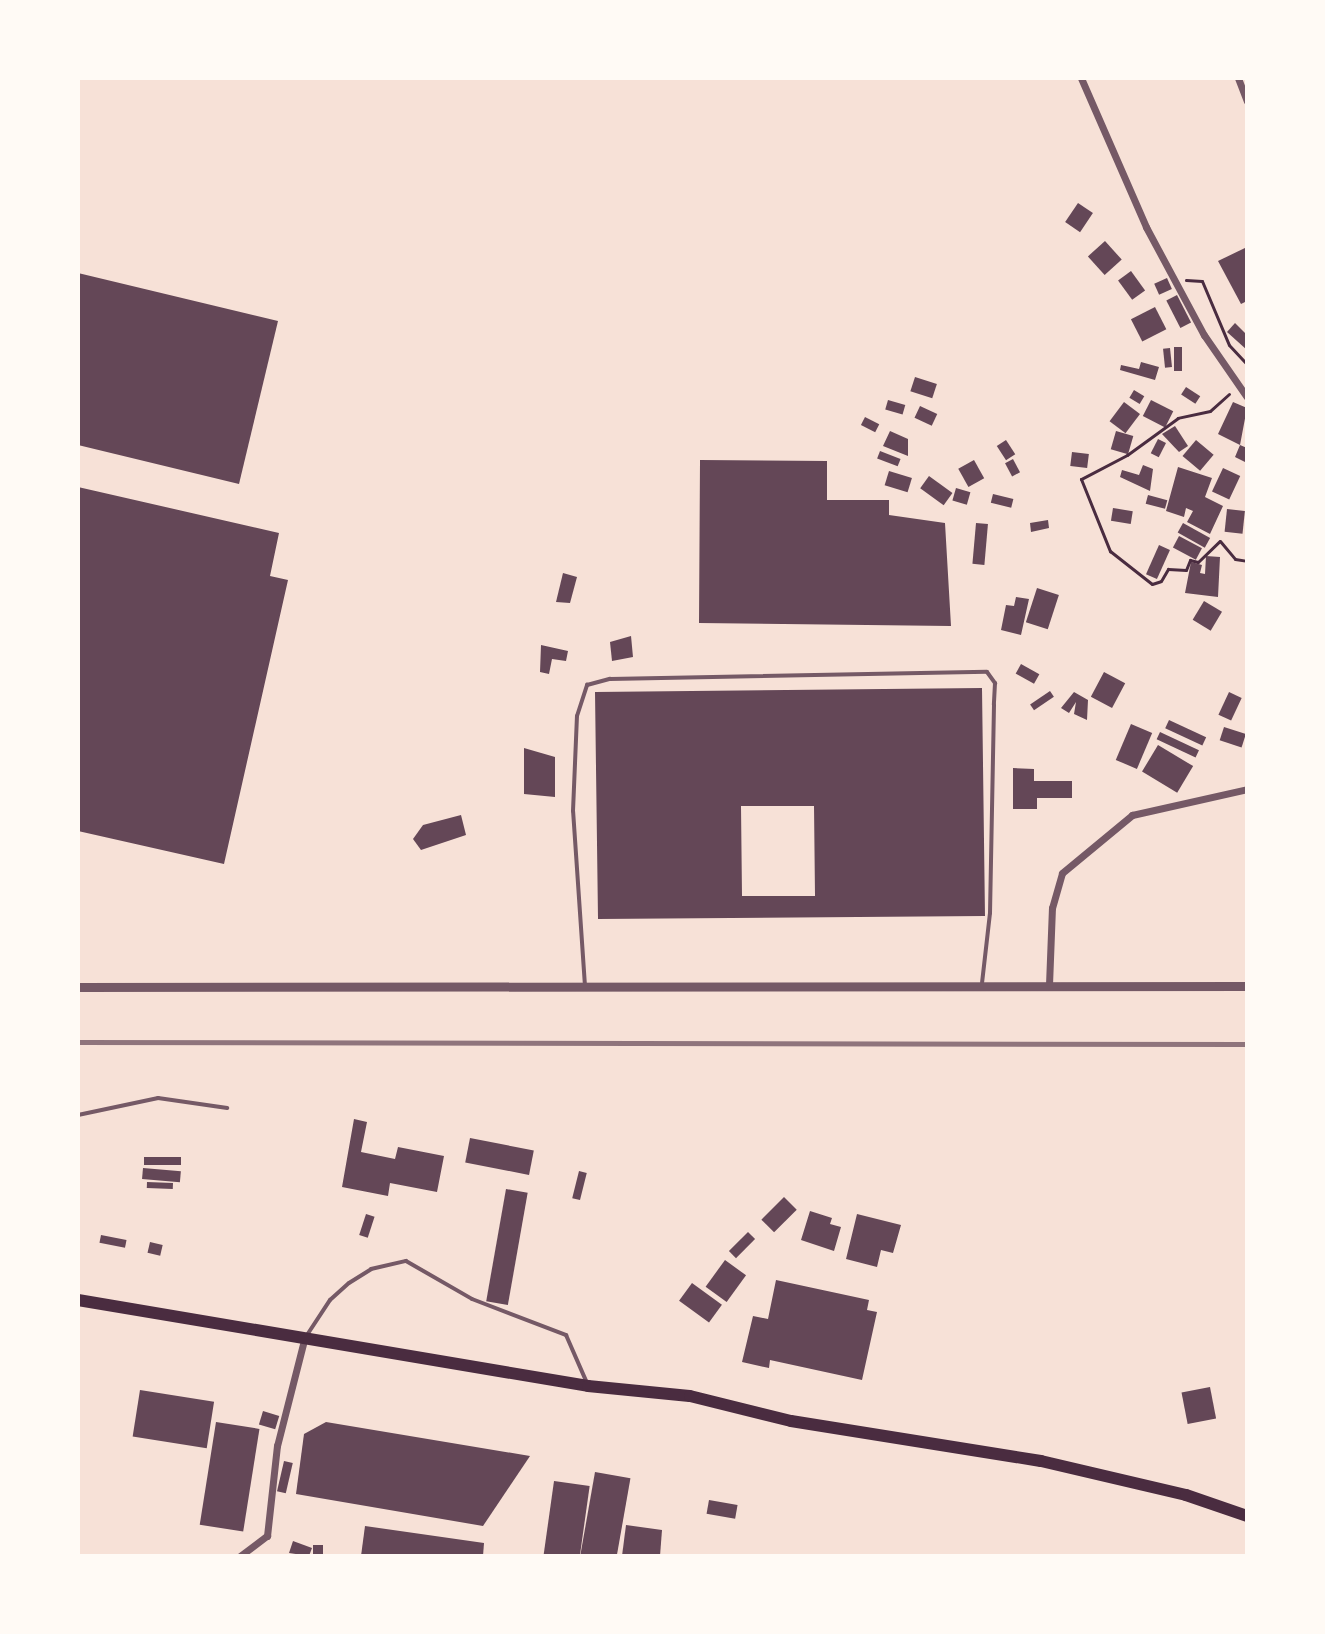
<!DOCTYPE html>
<style>
body{margin:0}
#map{position:relative;width:1325px;height:1634px;overflow:hidden;background:#f7e1d7;font-family:Cabin,sans-serif}
div>[style]{position:absolute}
.building>*{inset:0;background:#644757;transform-origin:0 0}
.path>*{height:3px;margin:-1.5px;padding:0 1.5px;transform-origin:1.5px;border-radius:1.5px;background:#4a2c40}
.service>*{height:4px;margin:-2px;padding:0 2px;transform-origin:2px;border-radius:2px;background:#755966}
.minor>*{height:7px;margin:-3.5px;padding:0 3.5px;transform-origin:3.5px;border-radius:3.5px;background:#755966}
.tertiary>*{height:9px;margin:-4.5px;padding:0 4.5px;transform-origin:4.5px;border-radius:4.5px;background:#755966}
.trunk>*{height:12px;margin:-6px;padding:0 6px;transform-origin:6px;border-radius:6px;background:#4a2c40}
.rail>*{height:5px;margin:-2.5px;padding:0 2.5px;transform-origin:2.5px;border-radius:2.5px;background:#8f747c}
span{translate:-50% -50%;white-space:nowrap;text-align:center;line-height:1.15;-webkit-text-stroke:6px #fffaf5;paint-order:stroke}
.frame{position:absolute;inset:0;border:80px solid #fffaf5;pointer-events:none}
</style>
<div id="map">
<div class="building">
<div style="left:1078px;top:203px;width:18px;height:23px;rotate:34deg"></div>
<div style="left:1105px;top:241px;width:25px;height:23px;rotate:48deg"></div>
<div style="clip-path:polygon(1247px 247px,1247px 301px,1241px 304px,1218px 261px)"></div>
<div style="left:1131px;top:271px;width:24px;height:16px;rotate:54deg"></div>
<div style="clip-path:polygon(78px 273px,278px 321px,239px 484px,78px 445px)"></div>
<div style="left:1167px;top:278px;width:12px;height:14px;rotate:66deg"></div>
<div style="left:1177px;top:295px;width:31px;height:12px;rotate:63deg"></div>
<div style="left:1155px;top:307px;width:25px;height:27px;rotate:63deg"></div>
<div style="clip-path:polygon(1235px 323px,1247px 335px,1247px 350px,1227px 332px)"></div>
<div style="left:1174px;top:347px;width:8px;height:24px"></div>
<div style="left:1170px;top:348px;width:19px;height:7px;rotate:84deg"></div>
<div style="clip-path:polygon(1141px 362px,1159px 367px,1155px 380px,1120px 370px,1121px 365px,1139px 369px)"></div>
<div style="left:915px;top:377px;width:23px;height:15px;rotate:18deg"></div>
<div style="left:1186px;top:387px;width:17px;height:9px;rotate:33deg"></div>
<div style="left:1134px;top:390px;width:12px;height:9px;rotate:31deg"></div>
<div style="left:888px;top:400px;width:18px;height:10px;rotate:16deg"></div>
<div style="left:1151px;top:400px;width:25px;height:18px;rotate:27deg"></div>
<div style="left:1124px;top:402px;width:20px;height:24px;rotate:37deg"></div>
<div style="clip-path:polygon(1233px 402px,1247px 408px,1240px 445px,1247px 448px,1247px 463px,1235px 457px,1240px 445px,1218px 434px)"></div>
<div style="left:920px;top:406px;width:19px;height:13px;rotate:25deg"></div>
<div style="left:865px;top:417px;width:16px;height:9px;rotate:27deg"></div>
<div style="clip-path:polygon(1175px 426px,1188px 446px,1179px 452px,1162px 434px)"></div>
<div style="clip-path:polygon(890px 431px,908px 439px,908px 456px,883px 446px)"></div>
<div style="left:1116px;top:431px;width:18px;height:19px;rotate:16deg"></div>
<div style="left:1158px;top:439px;width:9px;height:16px;rotate:27deg"></div>
<div style="left:1006px;top:440px;width:17px;height:11px;rotate:57deg"></div>
<div style="left:1196px;top:440px;width:23px;height:21px;rotate:40deg"></div>
<div style="left:880px;top:451px;width:22px;height:8px;rotate:21deg"></div>
<div style="left:1072px;top:452px;width:17px;height:14px;rotate:7deg"></div>
<div style="left:1013px;top:459px;width:15px;height:9px;rotate:62deg"></div>
<div style="clip-path:polygon(700px 460px,827px 461px,827px 500px,889px 500px,889px 515px,945px 523px,951px 626px,699px 623px)"></div>
<div style="left:974px;top:460px;width:21px;height:18px;rotate:61deg"></div>
<div style="clip-path:polygon(1143px 465px,1153px 469px,1150px 491px,1120px 477px,1122px 470px,1139px 475px)"></div>
<div style="clip-path:polygon(1178px 467px,1212px 478px,1205px 497px,1223px 506px,1210px 534px,1187px 522px,1193px 511px,1186px 508px,1184px 517px,1166px 511px)"></div>
<div style="left:1223px;top:468px;width:19px;height:26px;rotate:25deg"></div>
<div style="left:889px;top:471px;width:24px;height:15px;rotate:17deg"></div>
<div style="left:929px;top:476px;width:29px;height:15px;rotate:36deg"></div>
<div style="clip-path:polygon(78px 487px,279px 533px,270px 576px,288px 580px,224px 864px,78px 831px)"></div>
<div style="left:956px;top:488px;width:15px;height:13px;rotate:16deg"></div>
<div style="left:993px;top:494px;width:21px;height:9px;rotate:14deg"></div>
<div style="left:1148px;top:495px;width:20px;height:9px;rotate:15deg"></div>
<div style="left:1113px;top:508px;width:20px;height:13px;rotate:9deg"></div>
<div style="left:1227px;top:509px;width:18px;height:23px;rotate:6deg"></div>
<div style="clip-path:polygon(1048px 520px,1049px 528px,1031px 532px,1030px 523px)"></div>
<div style="left:976px;top:523px;width:12px;height:41px;rotate:5deg"></div>
<div style="left:1183px;top:523px;width:31px;height:11px;rotate:29deg"></div>
<div style="left:1179px;top:536px;width:26px;height:13px;rotate:28deg"></div>
<div style="left:1159px;top:545px;width:12px;height:32px;rotate:24deg"></div>
<div style="clip-path:polygon(1206px 556px,1220px 557px,1218px 597px,1185px 593px,1191px 562px,1202px 565px,1200px 573px,1205px 574px)"></div>
<div style="clip-path:polygon(563px 573px,577px 577px,570px 603px,556px 602px)"></div>
<div style="left:1037px;top:588px;width:23px;height:36px;rotate:18deg"></div>
<div style="clip-path:polygon(1016px 597px,1029px 599px,1021px 635px,1001px 630px,1006px 605px,1014px 606px)"></div>
<div style="left:1204px;top:601px;width:21px;height:22px;rotate:31deg"></div>
<div style="clip-path:polygon(631px 636px,633px 657px,612px 661px,610px 642px)"></div>
<div style="clip-path:polygon(541px 645px,568px 651px,566px 661px,552px 659px,549px 674px,540px 672px)"></div>
<div style="left:1021px;top:664px;width:21px;height:11px;rotate:29deg"></div>
<div style="left:1104px;top:672px;width:24px;height:28px;rotate:28deg"></div>
<div style="clip-path:polygon(evenodd,982px 688px,985px 916px,598px 919px,595px 692px,982px 688px,741px 806px,814px 806px,815px 896px,742px 896px,741px 806px)"></div>
<div style="left:1050px;top:691px;width:7px;height:24px;rotate:56deg"></div>
<div style="clip-path:polygon(1074px 692px,1088px 700px,1087px 720px,1074px 714px,1076px 702px,1069px 713px,1061px 708px)"></div>
<div style="left:1229px;top:692px;width:14px;height:25px;rotate:25deg"></div>
<div style="left:1169px;top:720px;width:41px;height:9px;rotate:25deg"></div>
<div style="left:1131px;top:724px;width:23px;height:39px;rotate:23deg"></div>
<div style="left:1224px;top:727px;width:23px;height:14px;rotate:18deg"></div>
<div style="left:1160px;top:732px;width:43px;height:8px;rotate:25deg"></div>
<div style="left:1158px;top:745px;width:41px;height:31px;rotate:31deg"></div>
<div style="clip-path:polygon(524px 748px,555px 757px,555px 797px,524px 794px)"></div>
<div style="clip-path:polygon(1013px 768px,1034px 769px,1034px 781px,1072px 781px,1072px 798px,1037px 798px,1037px 809px,1013px 809px)"></div>
<div style="clip-path:polygon(461px 815px,466px 835px,421px 850px,413px 839px,423px 825px)"></div>
<div style="clip-path:polygon(354px 1119px,367px 1122px,361px 1152px,395px 1159px,398px 1147px,444px 1156px,437px 1192px,390px 1183px,388px 1196px,342px 1187px)"></div>
<div style="left:470px;top:1138px;width:65px;height:25px;rotate:11deg"></div>
<div style="left:144px;top:1157px;width:37px;height:8px"></div>
<div style="left:143px;top:1168px;width:38px;height:11px;rotate:5deg"></div>
<div style="left:579px;top:1171px;width:8px;height:28px;rotate:14deg"></div>
<div style="left:147px;top:1182px;width:26px;height:6px;rotate:2deg"></div>
<div style="left:506px;top:1189px;width:22px;height:114px;rotate:10deg"></div>
<div style="left:784px;top:1197px;width:18px;height:32px;rotate:45deg"></div>
<div style="clip-path:polygon(810px 1211px,832px 1218px,830px 1224px,841px 1227px,834px 1251px,801px 1240px)"></div>
<div style="left:366px;top:1214px;width:9px;height:22px;rotate:18deg"></div>
<div style="clip-path:polygon(857px 1214px,901px 1225px,893px 1253px,881px 1250px,877px 1267px,846px 1259px)"></div>
<div style="left:748px;top:1232px;width:10px;height:27px;rotate:45deg"></div>
<div style="left:101px;top:1235px;width:26px;height:8px;rotate:11deg"></div>
<div style="left:150px;top:1242px;width:13px;height:11px;rotate:13deg"></div>
<div style="left:725px;top:1260px;width:26px;height:33px;rotate:36deg"></div>
<div style="clip-path:polygon(776px 1280px,869px 1300px,867px 1310px,877px 1312px,862px 1380px,770px 1360px,769px 1368px,742px 1362px,753px 1316px,768px 1319px)"></div>
<div style="left:692px;top:1283px;width:37px;height:22px;rotate:36deg"></div>
<div style="left:1210px;top:1387px;width:32px;height:29px;rotate:79deg"></div>
<div style="left:140px;top:1390px;width:75px;height:47px;rotate:9deg"></div>
<div style="left:263px;top:1411px;width:17px;height:14px;rotate:17deg"></div>
<div style="left:216px;top:1422px;width:44px;height:104px;rotate:9deg"></div>
<div style="clip-path:polygon(326px 1422px,530px 1456px,483px 1526px,296px 1494px,304px 1434px)"></div>
<div style="left:284px;top:1461px;width:9px;height:31px;rotate:13deg"></div>
<div style="left:595px;top:1472px;width:36px;height:85px;rotate:10deg"></div>
<div style="left:554px;top:1481px;width:36px;height:76px;rotate:8deg"></div>
<div style="left:709px;top:1500px;width:29px;height:14px;rotate:10deg"></div>
<div style="clip-path:polygon(626px 1525px,662px 1530px,660px 1556px,622px 1556px)"></div>
<div style="clip-path:polygon(365px 1526px,484px 1543px,483px 1556px,361px 1556px)"></div>
<div style="clip-path:polygon(293px 1541px,312px 1548px,309px 1556px,289px 1553px)"></div>
<div style="left:313px;top:1545px;width:10px;height:11px"></div>
</div>
<div class="path">
<div style="left:1186px;top:280px;width:16px;rotate:4deg"></div>
<div style="left:1202px;top:281px;width:69px;rotate:67.1deg"></div>
<div style="left:1229px;top:345px;width:26px;rotate:47deg"></div>
<div style="left:1229px;top:394px;width:25px;rotate:138deg"></div>
<div style="left:1210px;top:411px;width:33px;rotate:168deg"></div>
<div style="left:1178px;top:418px;width:63px;rotate:144deg"></div>
<div style="left:1127px;top:455px;width:52px;rotate:152.4deg"></div>
<div style="left:1081px;top:479px;width:78px;rotate:68.1deg"></div>
<div style="left:1110px;top:551px;width:53px;rotate:38.2deg"></div>
<div style="left:1152px;top:584px;width:9px;rotate:-18deg"></div>
<div style="left:1161px;top:581px;width:14px;rotate:-60deg"></div>
<div style="left:1168px;top:569px;width:18px;rotate:3deg"></div>
<div style="left:1186px;top:570px;width:11px;rotate:-68deg"></div>
<div style="left:1190px;top:560px;width:8px;rotate:14deg"></div>
<div style="left:1198px;top:562px;width:30px;rotate:-44deg"></div>
<div style="left:1220px;top:541px;width:23px;rotate:50deg"></div>
<div style="left:1235px;top:559px;width:12px;rotate:9deg"></div>
</div>
<div class="service">
<div style="left:585px;top:986px;width:175px;rotate:-93.9deg"></div>
<div style="left:573px;top:811px;width:95px;rotate:-87.6deg"></div>
<div style="left:577px;top:716px;width:33px;rotate:-72deg"></div>
<div style="left:587px;top:685px;width:24px;rotate:-15deg"></div>
<div style="left:610px;top:679px;width:377px;rotate:-1.1deg"></div>
<div style="left:987px;top:672px;width:14px;rotate:54deg"></div>
<div style="left:995px;top:683px;width:22px;rotate:93deg"></div>
<div style="left:994px;top:705px;width:208px;rotate:91.1deg"></div>
<div style="left:990px;top:913px;width:70px;rotate:96.5deg"></div>
<div style="left:78px;top:1115px;width:82px;rotate:-12deg"></div>
<div style="left:158px;top:1098px;width:70px;rotate:8.2deg"></div>
<div style="left:307px;top:1335px;width:42px;rotate:-56.7deg"></div>
<div style="left:330px;top:1300px;width:25px;rotate:-42deg"></div>
<div style="left:349px;top:1283px;width:26px;rotate:-32deg"></div>
<div style="left:371px;top:1269px;width:36px;rotate:-13deg"></div>
<div style="left:406px;top:1261px;width:76px;rotate:29.9deg"></div>
<div style="left:472px;top:1299px;width:101px;rotate:21deg"></div>
<div style="left:566px;top:1335px;width:52px;rotate:66.4deg"></div>
</div>
<div class="minor">
<div style="left:1081px;top:78px;width:163px;rotate:66.4deg"></div>
<div style="left:1146px;top:227px;width:123px;rotate:61.8deg"></div>
<div style="left:1204px;top:335px;width:75px;rotate:55.3deg"></div>
<div style="left:1238px;top:78px;width:25px;rotate:69deg"></div>
<div style="left:1049px;top:985px;width:77px;rotate:-87.8deg"></div>
<div style="left:1052px;top:908px;width:36px;rotate:-74deg"></div>
<div style="left:1062px;top:873px;width:91px;rotate:-39.6deg"></div>
<div style="left:1132px;top:815px;width:118px;rotate:-12.7deg"></div>
<div style="left:240px;top:1556px;width:34px;rotate:-37deg"></div>
<div style="left:267px;top:1536px;width:91px;rotate:-83.7deg"></div>
<div style="left:277px;top:1446px;width:109px;rotate:-75.7deg"></div>
</div>
<div class="tertiary">
<div style="left:78px;top:987px;width:1169px;rotate:-0.05deg"></div>
</div>
<div class="trunk">
<div style="left:78px;top:1300px;width:517px;rotate:9.57deg"></div>
<div style="left:588px;top:1386px;width:102px;rotate:5.6deg"></div>
<div style="left:690px;top:1396px;width:104px;rotate:13.9deg"></div>
<div style="left:791px;top:1421px;width:253px;rotate:9.1deg"></div>
<div style="left:1041px;top:1461px;width:149px;rotate:13.2deg"></div>
<div style="left:1186px;top:1495px;width:65px;rotate:19deg"></div>
</div>
<div class="rail">
<div style="left:78px;top:1042px;width:1169px;rotate:0.1deg"></div>
</div>
<div class="frame"></div>
</div>
